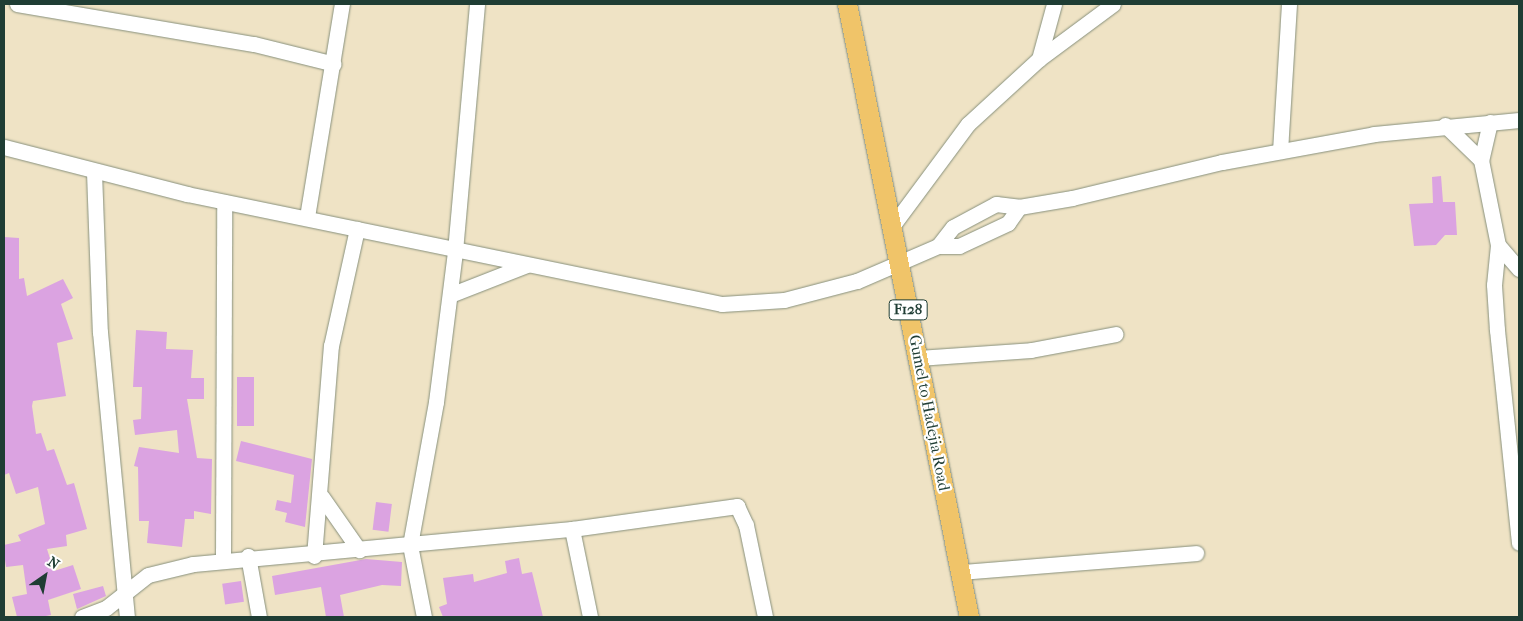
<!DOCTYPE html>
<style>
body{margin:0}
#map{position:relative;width:1523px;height:621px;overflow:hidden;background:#efe3c5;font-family:"IM FELL French Canon",serif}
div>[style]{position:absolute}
.building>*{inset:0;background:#dba3e1;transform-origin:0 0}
.roads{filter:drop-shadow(0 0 1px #87907c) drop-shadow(0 0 1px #87907c)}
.minor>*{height:15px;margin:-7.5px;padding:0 7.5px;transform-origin:7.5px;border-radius:7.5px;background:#fff}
.major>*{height:19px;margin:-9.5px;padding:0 9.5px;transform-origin:9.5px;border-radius:9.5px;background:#f0c469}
span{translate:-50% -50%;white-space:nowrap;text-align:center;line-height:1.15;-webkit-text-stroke:4.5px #fff;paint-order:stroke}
.shield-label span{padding:1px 4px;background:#fff;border:1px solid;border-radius:4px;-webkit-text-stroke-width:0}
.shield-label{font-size:15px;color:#1f3d34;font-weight:700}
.street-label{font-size:16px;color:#1f3d34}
.frame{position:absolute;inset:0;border:5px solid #1f3d34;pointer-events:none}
.north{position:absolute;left:20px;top:551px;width:50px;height:50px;-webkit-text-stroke:4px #fff;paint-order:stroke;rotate:33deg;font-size:14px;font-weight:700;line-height:20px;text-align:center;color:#1f3d34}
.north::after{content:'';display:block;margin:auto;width:18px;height:22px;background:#1f3d34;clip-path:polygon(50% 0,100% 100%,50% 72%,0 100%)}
</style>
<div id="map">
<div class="building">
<div style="clip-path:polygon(1441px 176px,1443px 202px,1455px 202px,1457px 235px,1445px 235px,1436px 245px,1414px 246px,1409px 204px,1433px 203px,1432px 177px)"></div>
<div style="clip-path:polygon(4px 237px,19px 238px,19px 279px,24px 278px,27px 296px,63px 279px,73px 298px,61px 304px,73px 339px,57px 343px,66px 396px,33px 401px,32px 406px,36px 434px,41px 433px,47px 451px,54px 449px,67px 485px,74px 483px,87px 529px,66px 535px,67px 546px,47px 549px,54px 571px,73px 565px,81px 589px,48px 600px,51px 615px,41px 617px,17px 617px,12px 597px,27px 594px,23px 565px,6px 567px,4px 553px,4px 545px,21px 541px,18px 535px,45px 524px,38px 487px,16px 494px,9px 473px,4px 475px)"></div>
<div style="clip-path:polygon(136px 330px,167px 332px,166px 349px,193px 350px,191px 378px,204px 378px,204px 399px,187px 399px,197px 458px,212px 459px,211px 514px,194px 511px,194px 519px,185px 519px,182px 547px,147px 543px,149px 521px,139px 521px,138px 467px,134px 466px,139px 447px,179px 453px,177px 430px,135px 435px,133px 420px,141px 419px,142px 387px,133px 387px)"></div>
<div style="left:237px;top:377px;width:17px;height:49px"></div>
<div style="clip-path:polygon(241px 441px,312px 459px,305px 527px,285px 522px,287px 513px,275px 510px,277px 500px,291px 503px,294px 475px,236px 461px)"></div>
<div style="left:376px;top:502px;width:16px;height:28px;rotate:7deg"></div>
<div style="clip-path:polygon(519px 558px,522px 574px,532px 572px,543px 617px,443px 617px,439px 607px,447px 604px,443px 578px,473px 574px,474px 582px,507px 573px,505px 561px)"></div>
<div style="clip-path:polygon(366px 559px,402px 562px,401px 586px,382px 585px,340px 595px,344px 617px,326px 617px,321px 587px,275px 595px,272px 576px)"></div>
<div style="left:241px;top:581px;width:21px;height:19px;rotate:82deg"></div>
<div style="clip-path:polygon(103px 586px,106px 596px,77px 609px,73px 594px)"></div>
</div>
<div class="roads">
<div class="minor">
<div style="left:17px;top:4px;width:240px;rotate:9.6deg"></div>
<div style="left:254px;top:44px;width:82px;rotate:14deg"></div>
<div style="left:1039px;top:59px;width:57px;rotate:-74.7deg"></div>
<div style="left:1490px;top:122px;width:39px;rotate:103deg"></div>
<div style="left:1481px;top:160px;width:87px;rotate:78.7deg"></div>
<div style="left:1498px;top:245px;width:32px;rotate:49deg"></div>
<div style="left:1445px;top:125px;width:50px;rotate:44.2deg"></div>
<div style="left:4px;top:147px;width:189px;rotate:14.4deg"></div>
<div style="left:187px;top:194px;width:546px;rotate:11.62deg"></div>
<div style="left:722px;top:304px;width:62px;rotate:-3.7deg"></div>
<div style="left:784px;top:300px;width:75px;rotate:-14.6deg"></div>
<div style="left:857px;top:281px;width:88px;rotate:-23.4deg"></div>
<div style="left:938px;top:246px;width:21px"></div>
<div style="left:959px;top:246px;width:54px;rotate:-25.1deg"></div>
<div style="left:1008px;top:223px;width:19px;rotate:-55deg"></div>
<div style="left:1280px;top:151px;width:147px;rotate:-86.5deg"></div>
<div style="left:94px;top:172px;width:160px;rotate:87.9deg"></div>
<div style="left:100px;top:332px;width:286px;rotate:84.6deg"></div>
<div style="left:307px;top:217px;width:216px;rotate:-80.7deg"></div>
<div style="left:893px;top:225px;width:126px;rotate:-53.4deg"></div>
<div style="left:968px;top:124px;width:96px;rotate:-42.5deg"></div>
<div style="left:1039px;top:59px;width:92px;rotate:-36.6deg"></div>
<div style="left:1498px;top:245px;width:40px;rotate:95.7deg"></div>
<div style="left:1494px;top:285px;width:45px;rotate:86.2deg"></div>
<div style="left:1497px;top:330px;width:214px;rotate:84.1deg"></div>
<div style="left:938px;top:246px;width:24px;rotate:-52deg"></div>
<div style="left:953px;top:227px;width:49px;rotate:-28.1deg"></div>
<div style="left:996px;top:204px;width:23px;rotate:7deg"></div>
<div style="left:1019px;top:207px;width:54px;rotate:-9.6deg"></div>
<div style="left:1072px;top:198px;width:154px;rotate:-13.5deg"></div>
<div style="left:1222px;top:162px;width:155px;rotate:-10.4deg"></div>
<div style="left:1374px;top:134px;width:146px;rotate:-5.5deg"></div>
<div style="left:450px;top:295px;width:83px;rotate:-21.3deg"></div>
<div style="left:918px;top:358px;width:113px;rotate:-4deg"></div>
<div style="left:1031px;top:350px;width:86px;rotate:-10.7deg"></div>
<div style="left:322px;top:497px;width:65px;rotate:55.1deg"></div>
<div style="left:572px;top:529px;width:90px;rotate:78.4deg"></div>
<div style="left:248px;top:556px;width:62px;rotate:79.8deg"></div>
<div style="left:314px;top:556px;width:211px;rotate:-85.4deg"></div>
<div style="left:331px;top:346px;width:120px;rotate:-77.5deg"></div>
<div style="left:223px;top:560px;width:358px;rotate:-89.8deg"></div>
<div style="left:961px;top:572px;width:236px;rotate:-4.6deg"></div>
<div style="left:82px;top:617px;width:26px;rotate:-21deg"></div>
<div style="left:106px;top:608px;width:53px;rotate:-38.2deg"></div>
<div style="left:148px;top:575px;width:46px;rotate:-13.7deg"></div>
<div style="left:193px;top:564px;width:381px;rotate:-5.3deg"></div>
<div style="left:572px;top:529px;width:167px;rotate:-7.9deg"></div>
<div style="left:737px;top:506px;width:21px;rotate:65deg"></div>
<div style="left:746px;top:525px;width:94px;rotate:78.3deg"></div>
<div style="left:424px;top:617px;width:73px;rotate:-101deg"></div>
<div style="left:410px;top:545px;width:145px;rotate:-79.7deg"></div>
<div style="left:436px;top:402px;width:152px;rotate:-82.8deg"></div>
<div style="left:455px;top:251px;width:248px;rotate:-84.9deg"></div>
</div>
<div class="major">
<div style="left:847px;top:4px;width:625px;rotate:78.74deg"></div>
</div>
</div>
<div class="shield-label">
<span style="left:908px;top:310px">F128</span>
</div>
<div class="street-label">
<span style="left:929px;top:413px;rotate:79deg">Gumel to Hadejia Road</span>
</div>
<div class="frame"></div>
<div class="north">N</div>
</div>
